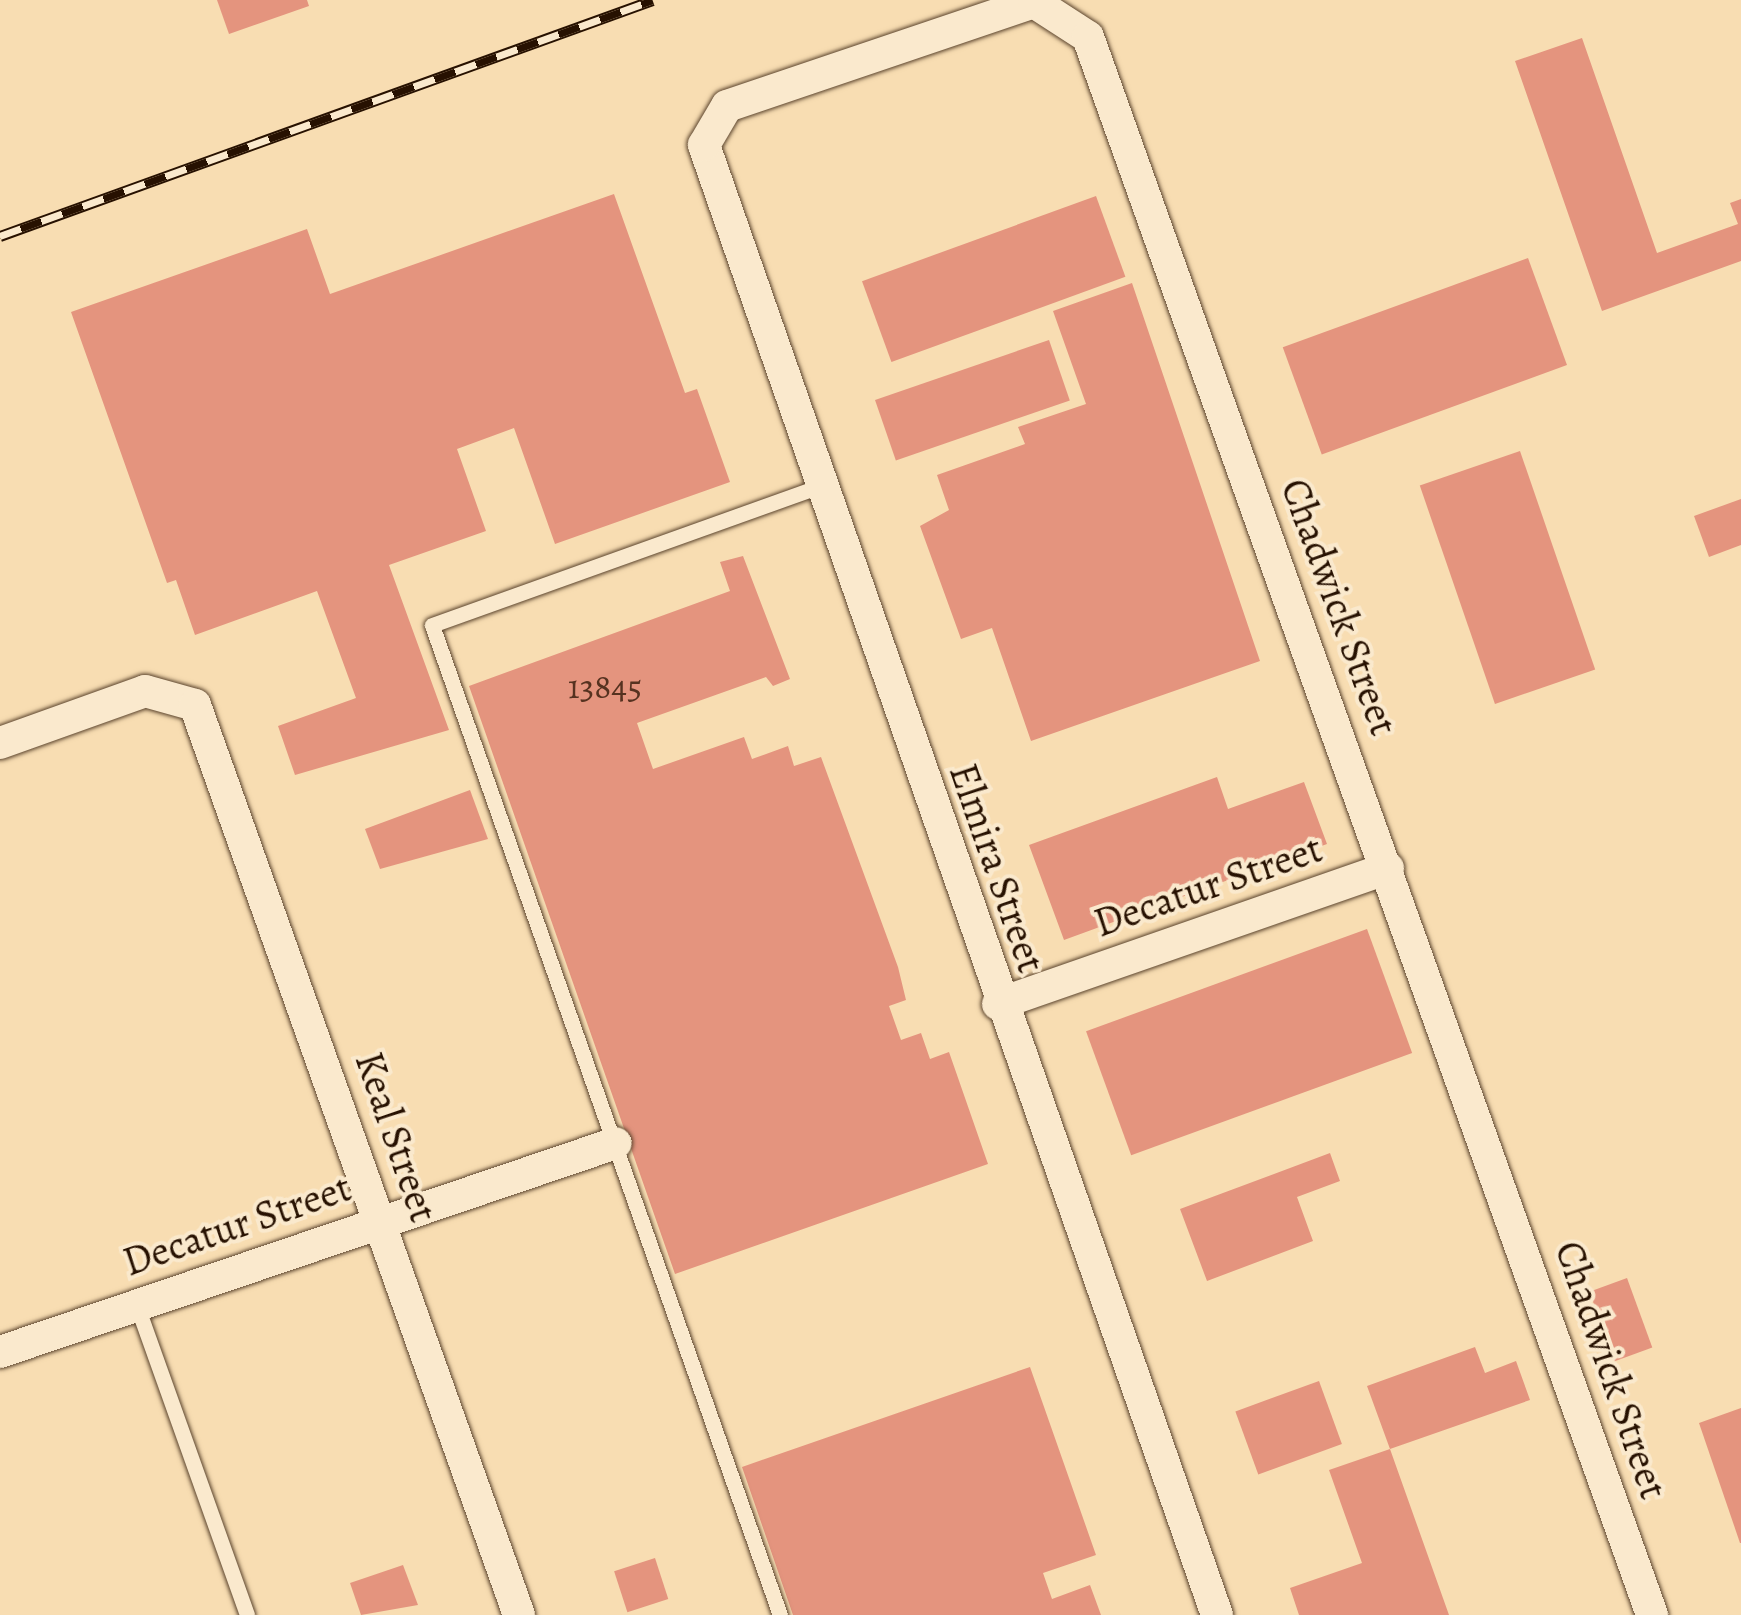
<!DOCTYPE html>
<style>
body{margin:0}
#map{position:relative;width:1741px;height:1615px;overflow:hidden;background:#f8ddb2;font-family:Alegreya,serif}
div>[style]{position:absolute}
.building>*{inset:0;background:#e4947e;transform-origin:0 0}
.roads{filter:drop-shadow(0 0 2px #5b442d) drop-shadow(0 0 2px #5b442d)}
.lane>*{height:15px;margin:-7.5px;padding:0 7.5px;transform-origin:7.5px;border-radius:7.5px;background:#fae9cd}
.street>*{height:32px;margin:-16px;padding:0 16px;transform-origin:16px;border-radius:16px;background:#fae9cd}
.rail>*{height:11px;margin-top:-5.5px;transform-origin:0;background:repeating-linear-gradient(90deg,#fae9cd 0 22px,#271101 0 44px);box-sizing:border-box;border-block:2px solid #271101}
span{translate:-50% -50%;white-space:nowrap;text-align:center;line-height:1.15;-webkit-text-stroke:8px #fae9cd;paint-order:stroke}
.number-label{font-size:35px;color:#563220}
.number-label span{-webkit-text-stroke-width:0}
.street-label{font-size:40px;color:#271101}
</style>
<div id="map">
<div class="building">
<div style="clip-path:polygon(217px 0,307px 0,309px 6px,229px 34px)"></div>
<div style="clip-path:polygon(1582px 38px,1657px 253px,1738px 224px,1730px 203px,1741px 199px,1741px 261px,1602px 311px,1515px 61px)"></div>
<div style="clip-path:polygon(614px 194px,685px 393px,697px 389px,730px 482px,555px 544px,514px 428px,457px 449px,486px 531px,389px 565px,449px 730px,295px 775px,278px 726px,356px 698px,317px 591px,195px 635px,176px 580px,167px 583px,71px 312px,307px 229px,330px 294px)"></div>
<div style="left:1096px;top:196px;width:86px;height:249px;rotate:70deg"></div>
<div style="left:1528px;top:258px;width:114px;height:261px;rotate:70deg"></div>
<div style="clip-path:polygon(1132px 283px,1260px 661px,1031px 741px,992px 628px,961px 639px,920px 526px,949px 510px,937px 475px,1025px 444px,1018px 427px,1086px 404px,1053px 311px)"></div>
<div style="left:1049px;top:340px;width:64px;height:184px;rotate:71deg"></div>
<div style="left:1520px;top:451px;width:231px;height:106px;rotate:71deg"></div>
<div style="clip-path:polygon(1741px 499px,1741px 545px,1709px 557px,1694px 516px)"></div>
<div style="clip-path:polygon(743px 556px,790px 679px,773px 686px,766px 677px,637px 723px,653px 769px,744px 737px,752px 759px,788px 746px,794px 766px,821px 757px,898px 967px,906px 1000px,889px 1006px,901px 1040px,921px 1033px,930px 1059px,949px 1052px,988px 1164px,675px 1274px,469px 686px,730px 591px,720px 562px)"></div>
<div style="clip-path:polygon(1217px 777px,1228px 809px,1304px 782px,1327px 844px,1064px 940px,1029px 845px)"></div>
<div style="clip-path:polygon(470px 790px,488px 839px,380px 869px,365px 829px)"></div>
<div style="left:1367px;top:929px;width:132px;height:299px;rotate:70deg"></div>
<div style="clip-path:polygon(1330px 1153px,1340px 1181px,1297px 1197px,1313px 1241px,1207px 1281px,1180px 1209px)"></div>
<div style="left:1627px;top:1278px;width:74px;height:40px;rotate:70deg"></div>
<div style="clip-path:polygon(1475px 1347px,1485px 1373px,1516px 1361px,1530px 1400px,1390px 1449px,1367px 1386px)"></div>
<div style="clip-path:polygon(1030px 1367px,1096px 1555px,1043px 1573px,1052px 1599px,1090px 1585px,1101px 1615px,793px 1615px,742px 1467px)"></div>
<div style="left:1319px;top:1381px;width:67px;height:89px;rotate:70deg"></div>
<div style="clip-path:polygon(1741px 1408px,1741px 1543px,1740px 1543px,1699px 1423px)"></div>
<div style="clip-path:polygon(1390px 1449px,1449px 1615px,1299px 1615px,1290px 1588px,1362px 1563px,1329px 1470px)"></div>
<div style="left:655px;top:1558px;width:43px;height:43px;rotate:72deg"></div>
<div style="clip-path:polygon(403px 1565px,418px 1605px,361px 1615px,350px 1583px)"></div>
</div>
<div class="roads">
<div class="lane">
<div style="left:136px;top:1303px;width:331px;rotate:70.4deg"></div>
<div style="left:780px;top:1615px;width:1049px;rotate:-109.37deg"></div>
<div style="left:432px;top:625px;width:413px;rotate:-19.7deg"></div>
</div>
<div class="street">
<div style="left:0;top:743px;width:154px;rotate:-19.7deg"></div>
<div style="left:145px;top:691px;width:52px;rotate:15.6deg"></div>
<div style="left:195px;top:705px;width:966px;rotate:70.4deg"></div>
<div style="left:998px;top:1004px;width:413px;rotate:-19.2deg"></div>
<div style="left:0;top:1352px;width:650px;rotate:-18.74deg"></div>
<div style="left:1217px;top:1615px;width:1557px;rotate:-109.24deg"></div>
<div style="left:704px;top:145px;width:45px;rotate:-59.5deg"></div>
<div style="left:727px;top:106px;width:324px;rotate:-18.7deg"></div>
<div style="left:1034px;top:2px;width:64px;rotate:32.9deg"></div>
<div style="left:1088px;top:37px;width:1676px;rotate:70.33deg"></div>
</div>
</div>
<div class="rail">
<div style="left:0;top:236px;width:694px;rotate:-19.87deg"></div>
</div>
<div class="number-label">
<span style="left:605px;top:686px">13845</span>
</div>
<div class="street-label">
<span style="left:1339px;top:607px;rotate:70deg">Chadwick Street</span>
<span style="left:997px;top:868px;rotate:71deg">Elmira Street</span>
<span style="left:1208px;top:886px;rotate:-19deg">Decatur Street</span>
<span style="left:396px;top:1137px;rotate:71deg">Keal Street</span>
<span style="left:237px;top:1225px;rotate:-19deg">Decatur Street</span>
<span style="left:1611px;top:1370px;rotate:71deg">Chadwick Street</span>
</div>
</div>
